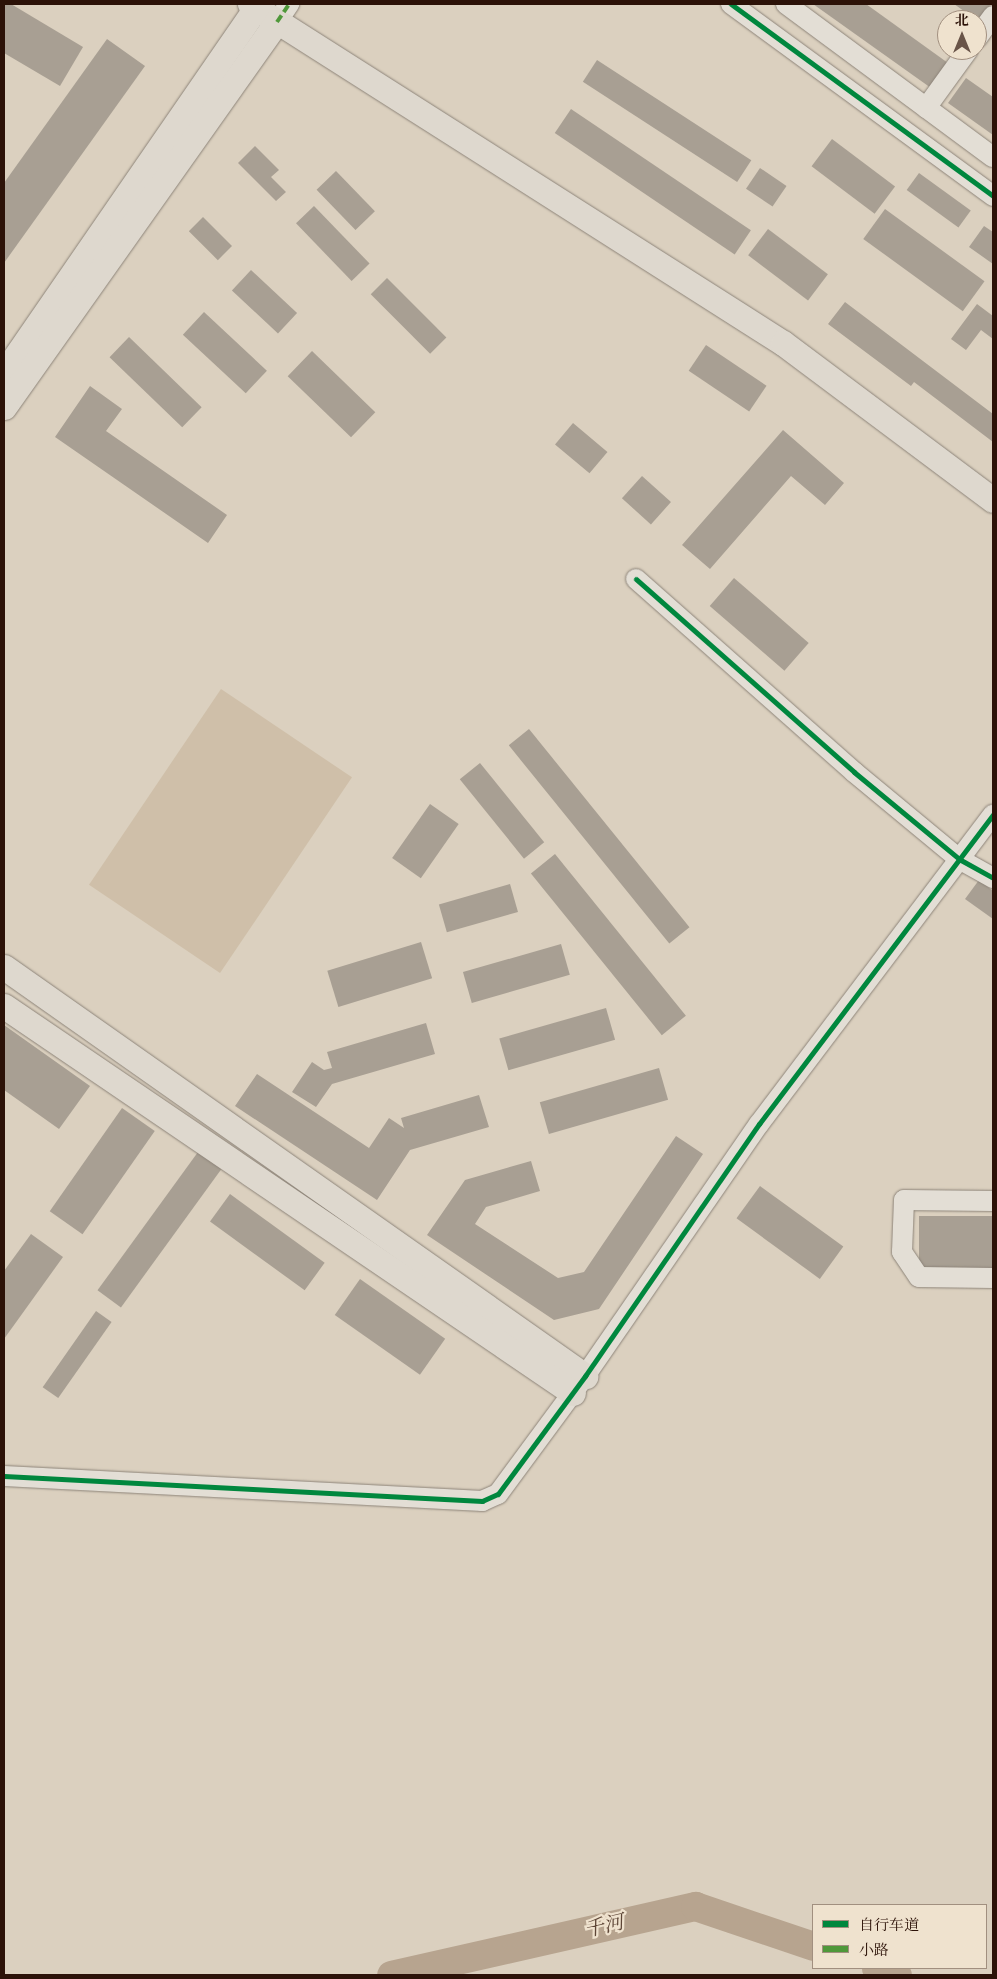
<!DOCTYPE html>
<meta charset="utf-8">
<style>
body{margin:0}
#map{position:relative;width:997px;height:1979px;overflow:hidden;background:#dbd0bf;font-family:"IM FELL English","Noto Serif SC",serif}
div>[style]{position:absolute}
.green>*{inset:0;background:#cfbfa9;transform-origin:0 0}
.river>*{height:29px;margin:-14.5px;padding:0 14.5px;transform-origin:14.5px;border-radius:14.5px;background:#b7a48f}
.building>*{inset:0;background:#a89f93;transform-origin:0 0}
.roads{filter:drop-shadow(0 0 1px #8d8479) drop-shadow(0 0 1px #8d8479)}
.minor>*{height:20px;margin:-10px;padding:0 10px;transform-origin:10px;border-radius:10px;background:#e3ded5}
.major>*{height:25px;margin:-12.5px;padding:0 12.5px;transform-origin:12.5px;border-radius:12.5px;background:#ded8ce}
.quiet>*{height:4px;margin-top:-2px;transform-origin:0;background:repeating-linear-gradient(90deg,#4f983a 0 8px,transparent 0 12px)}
.cycleway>*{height:5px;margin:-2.5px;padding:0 2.5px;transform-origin:2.5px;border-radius:2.5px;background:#00873e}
span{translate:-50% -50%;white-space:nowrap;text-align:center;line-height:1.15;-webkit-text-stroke:4.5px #efe2ce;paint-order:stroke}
.water-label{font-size:20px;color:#5d4536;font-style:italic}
.frame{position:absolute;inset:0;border:5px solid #2c1208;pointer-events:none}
.legend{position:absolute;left:812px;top:1904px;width:175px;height:65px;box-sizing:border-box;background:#efe2ce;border:1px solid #a18f7f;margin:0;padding:6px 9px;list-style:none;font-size:15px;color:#2c1208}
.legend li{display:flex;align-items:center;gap:10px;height:25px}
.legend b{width:25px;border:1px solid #a18f7f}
.north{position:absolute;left:937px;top:10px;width:50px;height:50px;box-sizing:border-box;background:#efe2ce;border:1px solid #a18f7f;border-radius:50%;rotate:0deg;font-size:14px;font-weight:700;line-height:20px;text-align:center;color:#2c1208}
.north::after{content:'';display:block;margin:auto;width:18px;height:22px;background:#695448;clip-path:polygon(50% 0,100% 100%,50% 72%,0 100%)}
</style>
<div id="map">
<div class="green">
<div style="left:221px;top:689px;width:158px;height:236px;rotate:34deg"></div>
</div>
<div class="river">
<div style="left:876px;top:1968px;width:22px;rotate:18deg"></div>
<div style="left:391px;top:1975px;width:312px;rotate:-12.8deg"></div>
<div style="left:695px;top:1906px;width:125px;rotate:18.7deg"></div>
</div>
<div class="building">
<div style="clip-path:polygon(4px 4px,11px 4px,83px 47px,60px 86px,4px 53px)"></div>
<div style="clip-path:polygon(813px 4px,866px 4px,948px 63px,931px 88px)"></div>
<div style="clip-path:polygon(954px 4px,991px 4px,978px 21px)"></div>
<div style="clip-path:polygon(107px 39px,145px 66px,4px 263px,4px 183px)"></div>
<div style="left:597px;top:60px;width:184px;height:26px;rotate:33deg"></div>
<div style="clip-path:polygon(966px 78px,993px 97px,993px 135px,948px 103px)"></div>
<div style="left:571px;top:109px;width:217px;height:29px;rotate:34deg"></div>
<div style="left:832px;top:139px;width:79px;height:34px;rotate:37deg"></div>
<div style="clip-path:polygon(255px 146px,279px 170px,271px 177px,286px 192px,276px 201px,238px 163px)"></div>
<div style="left:760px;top:168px;width:32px;height:25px;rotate:34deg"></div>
<div style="left:336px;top:171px;width:56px;height:27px;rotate:46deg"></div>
<div style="left:919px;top:173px;width:64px;height:21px;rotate:36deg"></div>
<div style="left:314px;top:206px;width:80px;height:25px;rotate:46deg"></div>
<div style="left:885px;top:209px;width:123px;height:37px;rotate:36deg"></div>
<div style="left:203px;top:217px;width:41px;height:20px;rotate:45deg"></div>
<div style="clip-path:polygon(984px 226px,993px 232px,993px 264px,969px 247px)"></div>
<div style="left:768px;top:229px;width:75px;height:33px;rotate:37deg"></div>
<div style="left:251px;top:270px;width:63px;height:28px;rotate:43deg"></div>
<div style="left:387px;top:278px;width:84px;height:23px;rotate:45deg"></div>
<div style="clip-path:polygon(845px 302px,993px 414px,993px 442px,914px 382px,911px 386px,828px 324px)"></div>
<div style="clip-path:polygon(977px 304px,993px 316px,993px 339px,981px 330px,966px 350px,951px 339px)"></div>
<div style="left:204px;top:312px;width:86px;height:31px;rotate:43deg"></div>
<div style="left:129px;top:337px;width:101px;height:28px;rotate:44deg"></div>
<div style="left:706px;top:345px;width:73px;height:31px;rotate:34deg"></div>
<div style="left:312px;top:351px;width:88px;height:35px;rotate:44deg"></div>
<div style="clip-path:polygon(90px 386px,122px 409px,106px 431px,227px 515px,208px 543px,55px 437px)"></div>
<div style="left:573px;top:423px;width:45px;height:28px;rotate:40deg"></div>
<div style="clip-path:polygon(783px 430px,844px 483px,825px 505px,791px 476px,710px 569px,682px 545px)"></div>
<div style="left:642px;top:476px;width:39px;height:30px;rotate:42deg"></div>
<div style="left:734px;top:578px;width:99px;height:37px;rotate:41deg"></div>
<div style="left:529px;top:729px;width:255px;height:26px;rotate:51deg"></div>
<div style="left:480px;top:763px;width:102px;height:26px;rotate:51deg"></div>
<div style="left:430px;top:804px;width:35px;height:66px;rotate:35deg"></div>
<div style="left:555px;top:854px;width:208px;height:31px;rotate:51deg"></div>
<div style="clip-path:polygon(979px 880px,993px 891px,993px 919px,965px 899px)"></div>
<div style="left:510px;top:884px;width:29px;height:74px;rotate:74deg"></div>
<div style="left:421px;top:942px;width:38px;height:98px;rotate:73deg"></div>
<div style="left:561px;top:944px;width:32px;height:102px;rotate:74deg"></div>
<div style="left:606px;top:1008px;width:33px;height:111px;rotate:74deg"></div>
<div style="clip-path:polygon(426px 1023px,435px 1054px,332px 1084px,316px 1107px,292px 1092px,312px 1062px,324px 1070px,332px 1068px,327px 1052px)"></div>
<div style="clip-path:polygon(4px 1025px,90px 1086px,59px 1129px,4px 1090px)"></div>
<div style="left:659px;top:1068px;width:33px;height:124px;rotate:74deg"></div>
<div style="clip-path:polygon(257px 1074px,369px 1148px,389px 1118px,404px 1128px,401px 1118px,479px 1095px,489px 1127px,410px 1150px,377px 1200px,235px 1106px)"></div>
<div style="left:122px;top:1108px;width:40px;height:126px;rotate:35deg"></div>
<div style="clip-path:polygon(676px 1136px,703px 1154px,599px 1309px,554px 1320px,427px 1235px,465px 1180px,531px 1161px,540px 1191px,486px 1207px,475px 1224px,558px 1278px,584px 1272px)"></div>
<div style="left:198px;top:1152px;width:29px;height:171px;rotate:36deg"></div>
<div style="left:760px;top:1186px;width:103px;height:40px;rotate:36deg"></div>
<div style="left:230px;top:1194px;width:117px;height:34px;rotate:36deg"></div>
<div style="left:919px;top:1216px;width:74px;height:54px"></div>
<div style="clip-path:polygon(31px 1234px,63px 1257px,4px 1339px,4px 1271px)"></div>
<div style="left:360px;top:1279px;width:104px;height:44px;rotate:35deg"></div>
<div style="left:96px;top:1311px;width:19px;height:93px;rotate:35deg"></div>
</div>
<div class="roads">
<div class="minor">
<div style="left:731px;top:4px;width:325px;rotate:36.2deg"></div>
<div style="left:786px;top:4px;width:257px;rotate:36.5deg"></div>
<div style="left:277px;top:22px;width:22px;rotate:-56deg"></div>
<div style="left:977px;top:38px;width:27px;rotate:-54deg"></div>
<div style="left:926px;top:108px;width:72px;rotate:-54.1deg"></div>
<div style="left:636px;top:579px;width:291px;rotate:41.5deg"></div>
<div style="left:854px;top:772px;width:136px;rotate:39.6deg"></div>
<div style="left:959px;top:859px;width:39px;rotate:29deg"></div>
<div style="left:993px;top:1201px;width:89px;rotate:-179.4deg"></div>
<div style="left:904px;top:1200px;width:52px;rotate:92.2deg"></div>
<div style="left:902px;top:1252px;width:30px;rotate:56deg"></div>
<div style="left:919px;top:1277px;width:74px;rotate:0.8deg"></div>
<div style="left:4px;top:1476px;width:479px;rotate:3deg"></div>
<div style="left:482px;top:1501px;width:17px;rotate:-24deg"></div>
<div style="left:498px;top:1494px;width:147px;rotate:-53.6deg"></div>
<div style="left:585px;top:1376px;width:306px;rotate:-55.4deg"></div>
<div style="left:759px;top:1124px;width:388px;rotate:-52.9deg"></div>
</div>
<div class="major">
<div style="left:250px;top:4px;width:632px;rotate:32.46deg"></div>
<div style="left:783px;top:343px;width:262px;rotate:36.8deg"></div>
<div style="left:4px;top:373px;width:444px;rotate:-55.4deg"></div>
<div style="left:4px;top:407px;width:472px;rotate:-54.7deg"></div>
<div style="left:4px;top:967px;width:711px;rotate:35.14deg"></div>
<div style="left:4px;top:1006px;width:688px;rotate:34.22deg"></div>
</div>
</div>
<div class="quiet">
<div style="left:277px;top:22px;width:22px;rotate:-56deg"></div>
</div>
<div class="cycleway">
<div style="left:731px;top:4px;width:325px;rotate:36.2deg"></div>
<div style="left:636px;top:579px;width:291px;rotate:41.5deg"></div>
<div style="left:854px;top:772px;width:136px;rotate:39.6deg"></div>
<div style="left:959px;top:859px;width:39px;rotate:29deg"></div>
<div style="left:4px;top:1476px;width:479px;rotate:3deg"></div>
<div style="left:482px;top:1501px;width:17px;rotate:-24deg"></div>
<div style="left:498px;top:1494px;width:147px;rotate:-53.6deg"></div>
<div style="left:585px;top:1376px;width:306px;rotate:-55.4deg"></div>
<div style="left:759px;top:1124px;width:388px;rotate:-52.9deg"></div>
</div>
<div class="water-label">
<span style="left:604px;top:1927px;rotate:-13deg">千河</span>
</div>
<div class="frame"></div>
<ul class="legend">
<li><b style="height:6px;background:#00873e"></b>自行车道</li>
<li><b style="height:6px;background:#4f983a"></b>小路</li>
</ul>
<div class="north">北</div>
</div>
